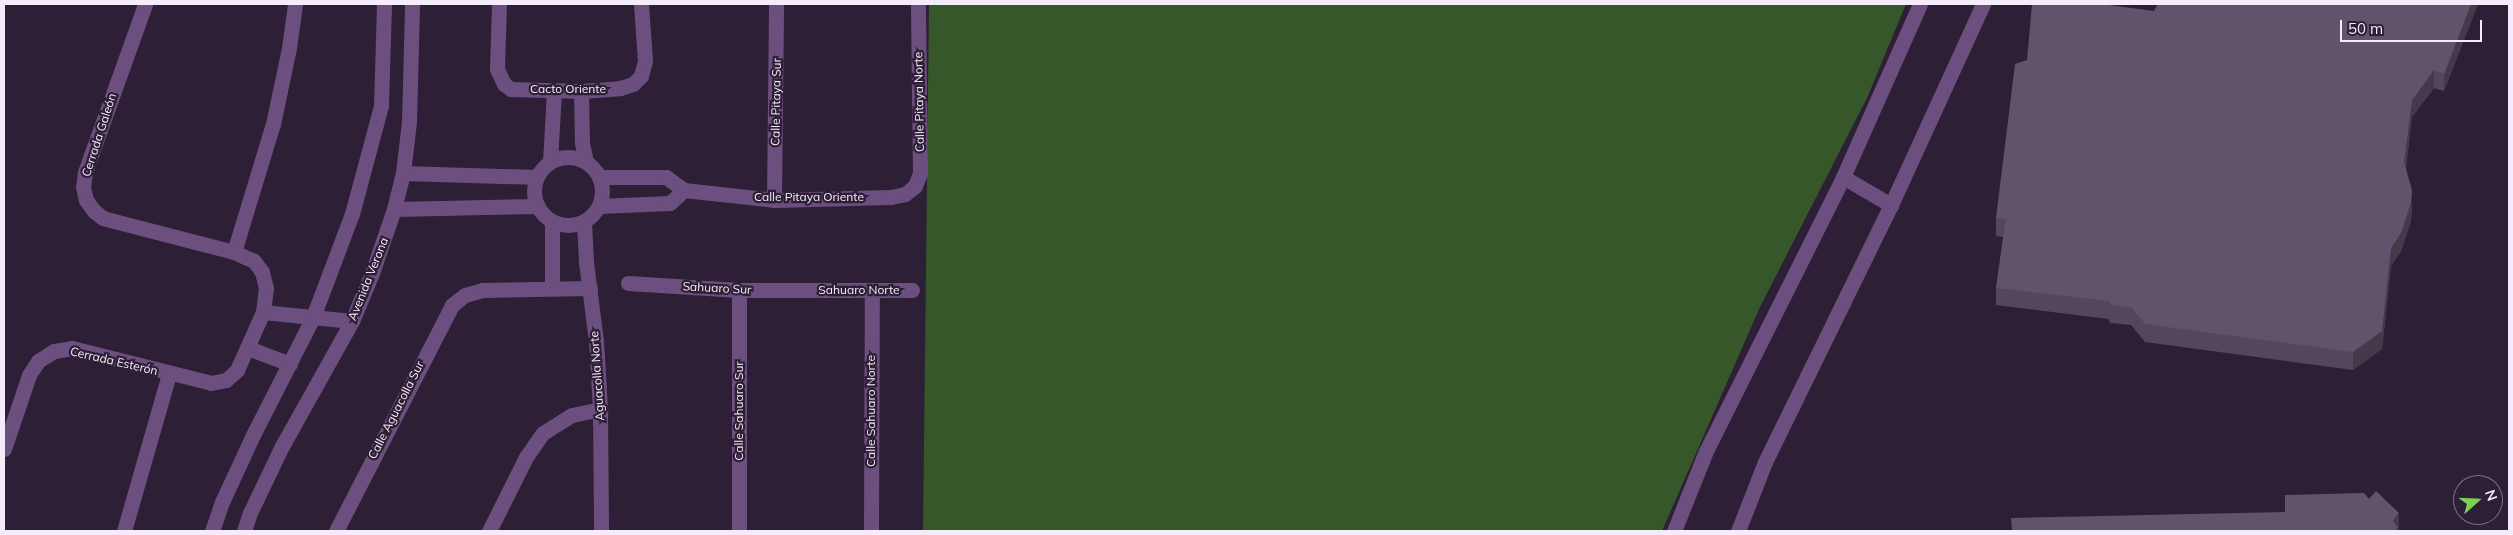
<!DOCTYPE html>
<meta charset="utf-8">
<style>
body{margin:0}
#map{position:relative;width:2513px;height:535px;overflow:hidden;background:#2d1f35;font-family:Mulish,sans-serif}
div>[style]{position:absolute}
.green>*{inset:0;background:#365729}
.minor>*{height:15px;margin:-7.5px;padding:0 7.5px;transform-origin:7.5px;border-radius:7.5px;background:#6c4f7e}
.minor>.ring{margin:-7.5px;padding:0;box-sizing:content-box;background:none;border:15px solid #6c4f7e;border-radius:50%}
.wall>*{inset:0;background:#54475d}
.shaded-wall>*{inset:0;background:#453a4c}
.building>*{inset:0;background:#62536c}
span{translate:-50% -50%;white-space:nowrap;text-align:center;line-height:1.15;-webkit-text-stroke:4.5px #2d1f35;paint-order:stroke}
.street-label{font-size:12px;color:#f5ecfb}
.frame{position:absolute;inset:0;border:5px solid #f5ecfb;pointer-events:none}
.north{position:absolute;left:2453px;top:475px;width:50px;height:50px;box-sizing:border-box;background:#2d1f35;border:1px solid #7d7184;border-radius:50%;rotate:70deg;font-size:14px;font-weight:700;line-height:20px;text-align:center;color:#f5ecfb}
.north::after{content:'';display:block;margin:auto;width:18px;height:22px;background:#7bd156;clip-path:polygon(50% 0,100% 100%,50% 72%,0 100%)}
.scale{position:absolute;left:2340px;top:20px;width:142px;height:22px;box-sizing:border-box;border:2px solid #f5ecfb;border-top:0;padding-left:6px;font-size:15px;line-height:18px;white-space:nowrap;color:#f5ecfb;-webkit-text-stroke:4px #2d1f35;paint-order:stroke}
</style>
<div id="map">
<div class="green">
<div style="clip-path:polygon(929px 4px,1906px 4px,1867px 98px,1760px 307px,1662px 531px,923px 531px)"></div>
</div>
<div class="minor">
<div style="left:499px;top:4px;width:65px;rotate:91.8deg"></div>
<div style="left:497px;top:69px;width:17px;rotate:65deg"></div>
<div style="left:504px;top:84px;width:9px;rotate:36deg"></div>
<div style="left:511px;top:89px;width:70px;rotate:1.6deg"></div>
<div style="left:581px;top:91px;width:39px;rotate:-4deg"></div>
<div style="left:620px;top:88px;width:14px;rotate:-17deg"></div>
<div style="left:633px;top:84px;width:11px;rotate:-45deg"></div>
<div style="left:641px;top:76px;width:16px;rotate:-75deg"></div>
<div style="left:645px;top:61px;width:57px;rotate:-94deg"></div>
<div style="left:581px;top:91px;width:52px;rotate:88.9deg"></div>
<div style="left:582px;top:143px;width:19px;rotate:78deg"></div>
<div class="ring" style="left:534px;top:157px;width:53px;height:53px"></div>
<div style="left:550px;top:162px;width:71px;rotate:-86.8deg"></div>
<div style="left:403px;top:173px;width:134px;rotate:1.7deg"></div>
<div style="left:599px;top:177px;width:67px"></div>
<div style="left:666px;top:177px;width:22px;rotate:36deg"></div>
<div style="left:684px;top:190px;width:91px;rotate:6.3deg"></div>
<div style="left:774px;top:200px;width:117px;rotate:-1.5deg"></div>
<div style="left:891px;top:197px;width:14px;rotate:-12deg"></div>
<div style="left:905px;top:194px;width:13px;rotate:-39deg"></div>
<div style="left:915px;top:186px;width:14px;rotate:-69deg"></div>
<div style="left:920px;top:173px;width:169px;rotate:-90.7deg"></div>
<div style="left:1843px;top:177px;width:56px;rotate:30.3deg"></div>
<div style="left:774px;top:200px;width:196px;rotate:-89.4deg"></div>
<div style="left:599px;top:206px;width:71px;rotate:-2.4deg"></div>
<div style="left:670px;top:203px;width:19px;rotate:-43deg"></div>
<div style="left:394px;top:209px;width:144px;rotate:-1.2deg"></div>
<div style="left:552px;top:221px;width:67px;rotate:90deg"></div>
<div style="left:584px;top:222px;width:40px;rotate:87.1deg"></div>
<div style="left:586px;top:262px;width:80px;rotate:82.8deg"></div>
<div style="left:596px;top:341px;width:68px;rotate:86.6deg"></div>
<div style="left:600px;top:409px;width:122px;rotate:89.5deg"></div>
<div style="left:234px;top:252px;width:134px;rotate:-73.1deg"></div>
<div style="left:273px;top:124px;width:78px;rotate:-78.1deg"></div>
<div style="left:289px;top:48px;width:44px;rotate:-82.2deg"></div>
<div style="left:628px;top:283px;width:111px;rotate:3.6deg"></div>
<div style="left:739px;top:290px;width:173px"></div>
<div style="left:739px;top:290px;width:241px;rotate:90deg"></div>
<div style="left:263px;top:312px;width:89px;rotate:5.8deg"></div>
<div style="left:248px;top:348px;width:45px;rotate:20.9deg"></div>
<div style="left:4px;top:449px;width:78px;rotate:-71.3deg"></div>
<div style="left:29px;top:375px;width:17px;rotate:-57deg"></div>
<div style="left:38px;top:361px;width:19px;rotate:-32deg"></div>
<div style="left:54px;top:351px;width:18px;rotate:-9deg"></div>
<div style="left:72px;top:348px;width:143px;rotate:14.1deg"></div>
<div style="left:211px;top:383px;width:15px;rotate:-11deg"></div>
<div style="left:226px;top:380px;width:15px;rotate:-42deg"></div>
<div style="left:237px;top:370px;width:64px;rotate:-65.9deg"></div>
<div style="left:263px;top:312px;width:24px;rotate:-83deg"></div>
<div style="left:266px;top:288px;width:16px;rotate:-104deg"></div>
<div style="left:262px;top:272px;width:14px;rotate:-126deg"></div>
<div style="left:254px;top:261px;width:22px;rotate:-156deg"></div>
<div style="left:234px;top:252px;width:135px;rotate:-165.5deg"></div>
<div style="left:103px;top:218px;width:11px;rotate:-142deg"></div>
<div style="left:94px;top:211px;width:14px;rotate:-126deg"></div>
<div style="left:86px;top:200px;width:13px;rotate:-103deg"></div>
<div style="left:83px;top:187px;width:15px;rotate:-82deg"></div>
<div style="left:85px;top:172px;width:178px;rotate:-70.3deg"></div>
<div style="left:124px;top:531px;width:163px;rotate:-74deg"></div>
<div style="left:212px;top:531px;width:31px;rotate:-71deg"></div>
<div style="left:222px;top:502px;width:74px;rotate:-65.2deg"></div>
<div style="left:253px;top:435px;width:132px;rotate:-63deg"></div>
<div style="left:313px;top:317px;width:110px;rotate:-69.3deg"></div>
<div style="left:352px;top:214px;width:112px;rotate:-75deg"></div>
<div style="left:381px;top:106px;width:102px;rotate:-88.3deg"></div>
<div style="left:244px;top:531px;width:19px;rotate:-72deg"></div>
<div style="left:250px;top:513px;width:72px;rotate:-64.5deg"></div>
<div style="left:281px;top:448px;width:145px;rotate:-60.8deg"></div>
<div style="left:352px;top:321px;width:52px;rotate:-67.4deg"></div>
<div style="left:372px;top:273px;width:68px;rotate:-71deg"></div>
<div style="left:394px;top:209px;width:37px;rotate:-76deg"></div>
<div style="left:403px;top:173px;width:51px;rotate:-83.3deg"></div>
<div style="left:409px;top:122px;width:118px;rotate:-88.5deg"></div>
<div style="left:336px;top:531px;width:254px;rotate:-62.8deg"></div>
<div style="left:452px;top:305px;width:16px;rotate:-38deg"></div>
<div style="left:465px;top:295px;width:19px;rotate:-16deg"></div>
<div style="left:483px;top:290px;width:107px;rotate:-1.1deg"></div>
<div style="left:489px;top:531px;width:83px;rotate:-63.4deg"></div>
<div style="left:526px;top:457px;width:29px;rotate:-55deg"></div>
<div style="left:543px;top:433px;width:34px;rotate:-32deg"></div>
<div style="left:572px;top:415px;width:29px;rotate:-12deg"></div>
<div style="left:871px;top:531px;width:241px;rotate:-89.8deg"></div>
<div style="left:1674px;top:531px;width:86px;rotate:-68.2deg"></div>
<div style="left:1706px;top:451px;width:306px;rotate:-63.4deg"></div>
<div style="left:1843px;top:177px;width:189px;rotate:-66deg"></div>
<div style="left:1738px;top:531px;width:74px;rotate:-68.6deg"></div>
<div style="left:1765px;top:462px;width:286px;rotate:-63.9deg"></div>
<div style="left:1891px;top:205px;width:221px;rotate:-65.4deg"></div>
</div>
<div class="wall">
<div style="clip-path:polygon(2158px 4px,2478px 4px,2444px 91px,2434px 88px,2412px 117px,2406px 168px,2412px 208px,2411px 221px,2401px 251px,2391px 266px,2382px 349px,2353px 370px,2145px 342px,2131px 325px,2110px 323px,2109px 319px,1996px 305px,1996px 288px,2003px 237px,1996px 236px,1996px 218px,2154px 11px)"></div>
</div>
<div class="shaded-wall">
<div style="clip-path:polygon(2471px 4px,2478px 4px,2444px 91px,2444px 74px)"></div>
<div style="clip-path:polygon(2434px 70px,2434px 88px,2412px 117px,2404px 180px,2404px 162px,2412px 100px)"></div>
<div style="clip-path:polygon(2412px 190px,2411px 221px,2401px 251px,2391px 266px,2382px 349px,2353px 370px,2353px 352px,2391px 248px)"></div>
<div style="clip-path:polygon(2399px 513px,2399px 531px,2393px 531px,2393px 521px)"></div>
</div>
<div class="building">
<div style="clip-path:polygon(2032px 4px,2101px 4px,2154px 11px,2158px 4px,2471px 4px,2444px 74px,2434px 70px,2412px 100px,2404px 162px,2412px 190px,2411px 203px,2401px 233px,2391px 248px,2382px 331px,2353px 352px,2145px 324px,2131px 307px,2110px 305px,2109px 301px,1996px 288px,2006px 219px,1996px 218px,2015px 64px,2027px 60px)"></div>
<div style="clip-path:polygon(2376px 491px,2399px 513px,2393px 521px,2398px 527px,2394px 531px,2012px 531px,2011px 518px,2285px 512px,2285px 495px,2364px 493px,2369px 499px)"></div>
</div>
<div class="street-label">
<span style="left:568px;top:89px">Cacto Oriente</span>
<span style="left:776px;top:102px;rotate:-89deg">Calle Pitaya Sur</span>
<span style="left:919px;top:102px;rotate:-91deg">Calle Pitaya Norte</span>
<span style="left:99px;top:135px;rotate:-72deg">Cerrada Galeón</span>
<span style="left:809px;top:197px">Calle Pitaya Oriente</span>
<span style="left:368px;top:279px;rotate:-68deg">Avenida Verona</span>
<span style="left:717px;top:288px;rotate:3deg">Sahuaro Sur</span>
<span style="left:859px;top:290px">Sahuaro Norte</span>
<span style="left:114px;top:361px;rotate:13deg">Cerrada Esterón</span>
<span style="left:597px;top:376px;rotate:-94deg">Aguacolla Norte</span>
<span style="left:396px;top:410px;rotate:-63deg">Calle Aguacolla Sur</span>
<span style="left:739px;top:411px;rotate:-90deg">Calle Sahuaro Sur</span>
<span style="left:871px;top:411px;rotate:-90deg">Calle Sahuaro Norte</span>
</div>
<div class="frame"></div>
<div class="north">N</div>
<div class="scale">50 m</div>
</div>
